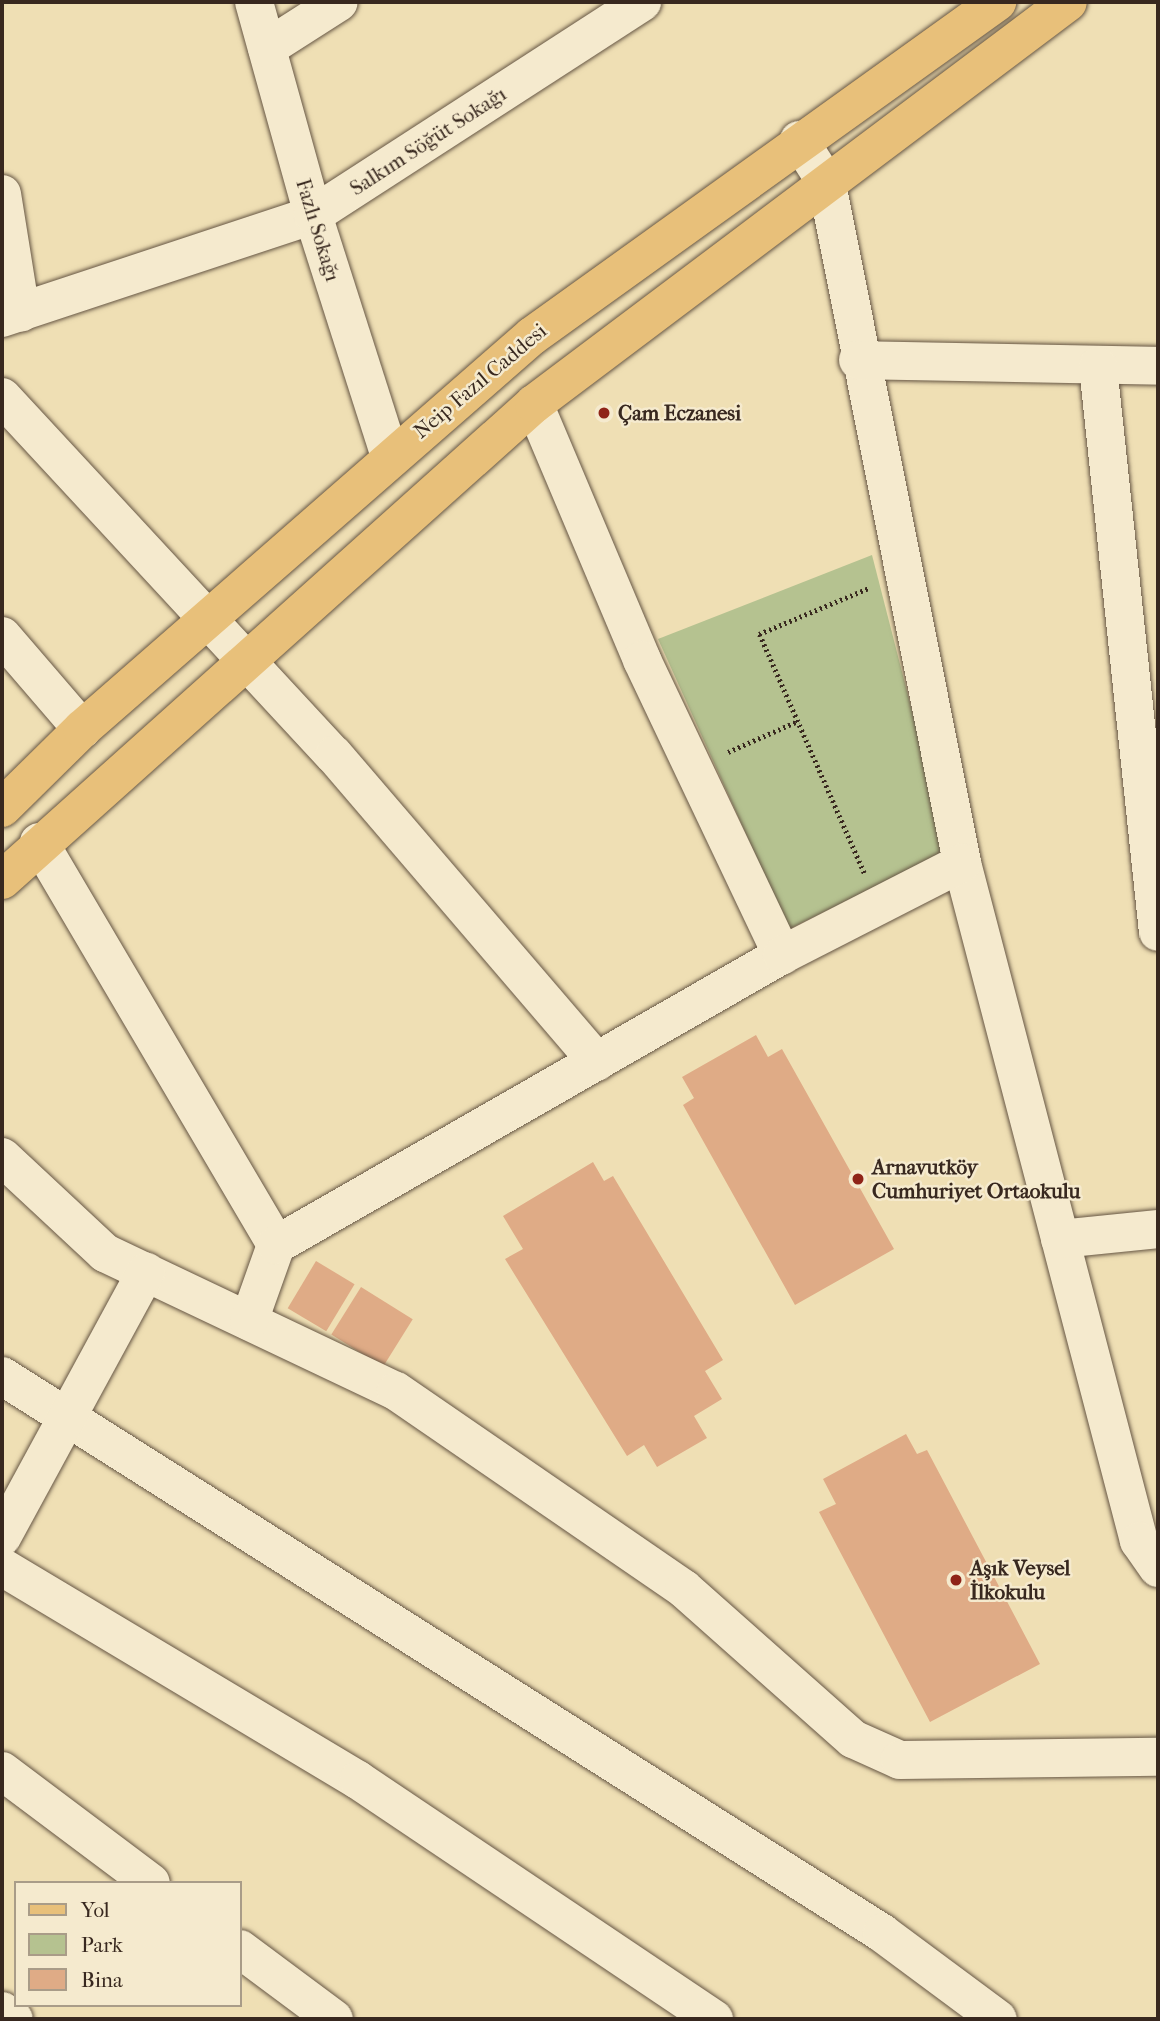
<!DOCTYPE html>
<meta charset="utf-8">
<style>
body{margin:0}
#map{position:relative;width:1160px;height:2021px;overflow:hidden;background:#efdfb4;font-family:"IM FELL French Canon",serif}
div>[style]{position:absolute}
.green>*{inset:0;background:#b5c290}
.building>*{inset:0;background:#dfab86;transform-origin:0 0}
.path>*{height:4.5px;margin-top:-2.25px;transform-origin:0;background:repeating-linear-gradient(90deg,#38281f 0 2px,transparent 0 5.5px)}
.roads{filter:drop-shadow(0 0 2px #665644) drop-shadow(0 0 2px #665644)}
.minor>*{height:38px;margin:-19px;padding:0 19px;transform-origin:19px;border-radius:19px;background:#f5eace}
.major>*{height:38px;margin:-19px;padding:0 19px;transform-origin:19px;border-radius:19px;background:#e8c07a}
.dots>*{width:19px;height:19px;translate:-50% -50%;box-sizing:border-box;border:4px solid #f5eace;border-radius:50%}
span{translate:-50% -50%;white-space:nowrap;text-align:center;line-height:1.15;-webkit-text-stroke:5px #f5eace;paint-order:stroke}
.street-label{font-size:21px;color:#38281f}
.poi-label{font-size:21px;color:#38281f;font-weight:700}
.left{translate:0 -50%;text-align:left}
.frame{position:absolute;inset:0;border:4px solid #38281f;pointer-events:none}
.legend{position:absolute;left:14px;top:1881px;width:228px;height:126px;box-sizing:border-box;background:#f5eace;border:2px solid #a99c88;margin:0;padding:9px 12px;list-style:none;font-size:21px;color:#38281f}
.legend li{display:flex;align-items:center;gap:14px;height:35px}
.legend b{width:35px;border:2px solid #a99c88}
</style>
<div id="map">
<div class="green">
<div style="clip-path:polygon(872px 555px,948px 851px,789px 929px,658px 639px)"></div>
</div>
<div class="building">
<div style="clip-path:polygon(756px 1035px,768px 1057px,782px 1049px,894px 1249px,795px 1305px,683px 1105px,694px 1098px,682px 1077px)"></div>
<div style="clip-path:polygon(593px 1162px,604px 1181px,613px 1176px,723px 1360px,705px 1371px,722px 1399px,694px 1416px,707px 1438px,657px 1467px,644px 1445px,627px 1456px,505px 1259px,523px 1249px,503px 1216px)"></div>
<div style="left:316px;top:1261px;width:45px;height:55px;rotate:31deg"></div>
<div style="left:361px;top:1287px;width:61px;height:56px;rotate:32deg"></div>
<div style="clip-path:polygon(906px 1434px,917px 1454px,927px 1450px,1040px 1664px,930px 1722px,819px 1512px,836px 1504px,823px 1479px)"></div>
</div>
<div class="path">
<div style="left:728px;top:752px;width:77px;rotate:-23.9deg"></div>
<div style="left:864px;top:873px;width:261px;rotate:-113.7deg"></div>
<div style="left:759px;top:634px;width:119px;rotate:-22.7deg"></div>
</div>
<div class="roads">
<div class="minor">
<div style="left:254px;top:2px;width:221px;rotate:74.5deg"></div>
<div style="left:313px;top:215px;width:253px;rotate:72.3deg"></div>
<div style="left:267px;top:48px;width:85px;rotate:-32.6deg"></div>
<div style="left:799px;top:140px;width:52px;rotate:57.5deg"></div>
<div style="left:827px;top:184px;width:692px;rotate:78.75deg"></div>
<div style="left:962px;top:863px;width:701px;rotate:75.37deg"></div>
<div style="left:1139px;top:1541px;width:33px;rotate:55deg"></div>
<div style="left:2px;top:194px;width:120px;rotate:80.9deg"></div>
<div style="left:2px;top:318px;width:328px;rotate:-18.3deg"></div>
<div style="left:313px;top:215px;width:392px;rotate:-32.9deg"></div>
<div style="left:858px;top:360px;width:300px;rotate:1.1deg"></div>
<div style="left:1098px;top:366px;width:569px;rotate:83.95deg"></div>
<div style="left:2px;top:397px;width:488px;rotate:47.2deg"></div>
<div style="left:334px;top:755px;width:404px;rotate:49.4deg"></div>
<div style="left:534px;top:404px;width:278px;rotate:67.1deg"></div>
<div style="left:642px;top:660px;width:327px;rotate:64.6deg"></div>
<div style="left:2px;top:636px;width:123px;rotate:49.3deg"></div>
<div style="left:39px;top:842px;width:468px;rotate:59.5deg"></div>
<div style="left:2px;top:1157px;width:141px;rotate:43deg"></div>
<div style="left:105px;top:1253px;width:322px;rotate:25.4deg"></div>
<div style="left:396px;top:1391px;width:349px;rotate:34.5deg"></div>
<div style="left:684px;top:1589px;width:226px;rotate:41.6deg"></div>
<div style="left:853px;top:1739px;width:51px;rotate:24.1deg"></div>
<div style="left:900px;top:1760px;width:258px;rotate:-0.7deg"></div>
<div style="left:1060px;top:1239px;width:99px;rotate:-5.8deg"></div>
<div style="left:249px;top:1321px;width:81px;rotate:-70.4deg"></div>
<div style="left:276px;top:1245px;width:583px;rotate:-29.82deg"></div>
<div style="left:782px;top:955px;width:202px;rotate:-27.1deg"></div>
<div style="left:2px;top:1376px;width:1041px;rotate:32.33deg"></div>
<div style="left:882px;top:1933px;width:144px;rotate:36.6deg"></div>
<div style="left:2px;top:1537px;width:302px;rotate:-61.5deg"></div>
<div style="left:2px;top:1567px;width:415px;rotate:30.9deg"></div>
<div style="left:358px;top:1780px;width:429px;rotate:33.9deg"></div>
<div style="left:2px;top:1771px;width:186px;rotate:36.9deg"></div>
<div style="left:240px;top:1949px;width:117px;rotate:36.7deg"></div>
<div style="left:2px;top:2011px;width:14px;rotate:34deg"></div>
</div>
<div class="major">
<div style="left:2px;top:808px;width:112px;rotate:-44.6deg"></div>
<div style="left:82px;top:729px;width:597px;rotate:-41.13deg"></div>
<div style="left:532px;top:336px;width:573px;rotate:-35.69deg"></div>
<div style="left:2px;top:880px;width:714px;rotate:-41.82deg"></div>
<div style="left:534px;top:404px;width:668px;rotate:-36.97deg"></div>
</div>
</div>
<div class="dots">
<div style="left:604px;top:413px;background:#8f2418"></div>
<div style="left:858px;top:1179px;background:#8f2418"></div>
<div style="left:956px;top:1580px;background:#8f2418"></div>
</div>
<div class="street-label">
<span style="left:428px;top:141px;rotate:-33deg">Salkım Söğüt Sokağı</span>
<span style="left:318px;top:230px;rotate:73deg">Fazlı Sokağı</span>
<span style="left:480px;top:381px;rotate:-40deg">Neip Fazıl Caddesi</span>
</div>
<div class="poi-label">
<span class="left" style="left:618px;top:413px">Çam Eczanesi</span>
<span class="left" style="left:872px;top:1179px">Arnavutköy<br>Cumhuriyet Ortaokulu</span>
<span class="left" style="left:970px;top:1580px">Aşık Veysel<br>İlkokulu</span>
</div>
<div class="frame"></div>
<ul class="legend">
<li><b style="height:9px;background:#e8c07a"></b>Yol</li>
<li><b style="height:19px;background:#b5c290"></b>Park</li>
<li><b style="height:19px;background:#dfab86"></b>Bina</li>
</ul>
</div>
